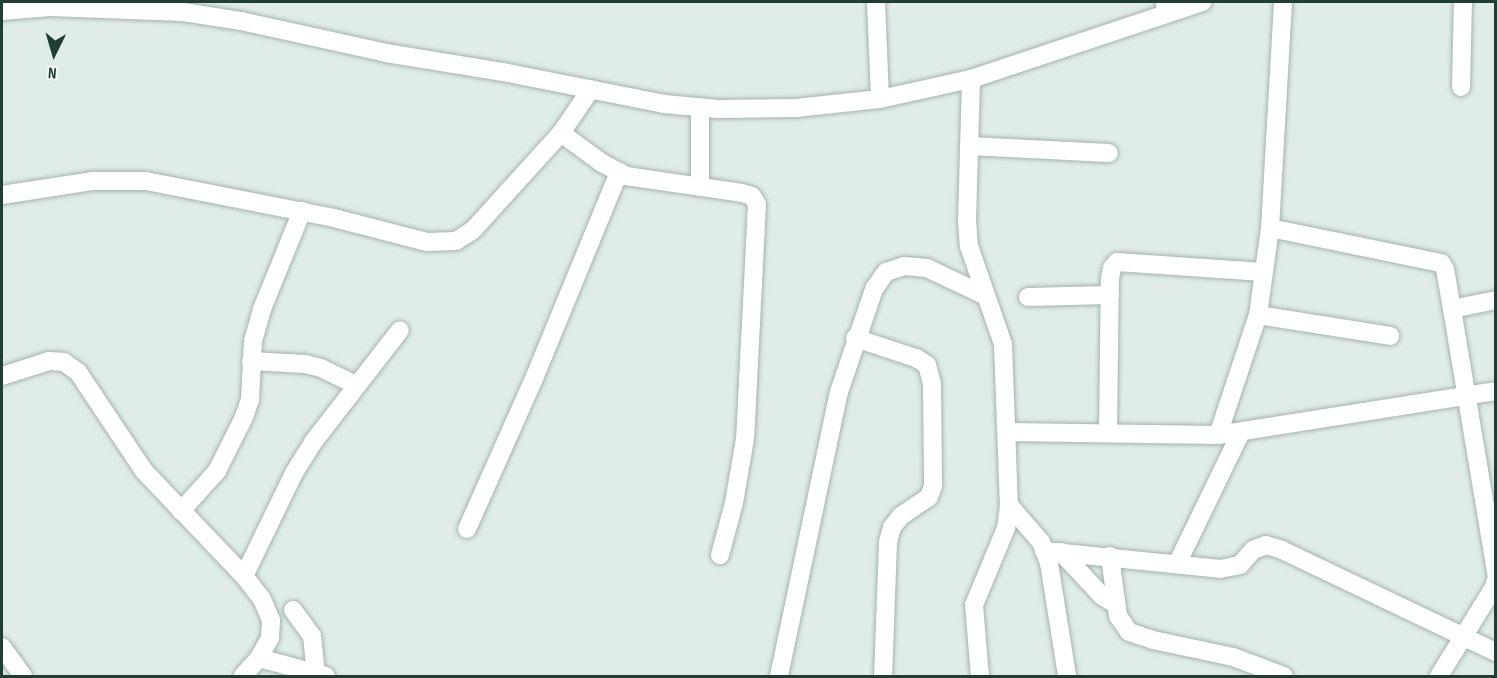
<!DOCTYPE html>
<style>
body{margin:0}
#map{position:relative;width:1497px;height:678px;overflow:hidden;background:#e0ece7;font-family:"Sofia Sans Condensed",sans-serif}
div>[style]{position:absolute}
.roads{filter:drop-shadow(0 0 2px #a3b4ae) drop-shadow(0 0 2px #a3b4ae)}
.street>*{height:18px;margin:-9px;padding:0 9px;transform-origin:9px;border-radius:9px;background:#fff}
.secondary>*{height:18px;margin:-9px;padding:0 9px;transform-origin:9px;border-radius:9px;background:#fff}
span{translate:-50% -50%;white-space:nowrap;text-align:center;line-height:1.15;-webkit-text-stroke:4.5px #f1f8f5;paint-order:stroke}
.frame{position:absolute;inset:0;border:3px solid #203d36;pointer-events:none}
.north{position:absolute;left:24px;top:24px;width:60px;height:60px;-webkit-text-stroke:4px #f1f8f5;paint-order:stroke;rotate:185deg;font-size:16px;font-weight:700;line-height:24px;text-align:center;color:#203d36}
.north::after{content:'';display:block;margin:auto;width:21px;height:27px;background:#203d36;clip-path:polygon(50% 0,100% 100%,50% 72%,0 100%)}
</style>
<div id="map">
<div class="roads">
<div class="street">
<div style="left:876px;top:2px;width:97px;rotate:87.6deg"></div>
<div style="left:1165px;top:2px;width:11px;rotate:85deg"></div>
<div style="left:971px;top:79px;width:141px;rotate:91.6deg"></div>
<div style="left:967px;top:220px;width:26px;rotate:86deg"></div>
<div style="left:969px;top:246px;width:104px;rotate:70.9deg"></div>
<div style="left:1003px;top:344px;width:161px;rotate:87.9deg"></div>
<div style="left:1009px;top:505px;width:23px;rotate:97deg"></div>
<div style="left:1006px;top:528px;width:83px;rotate:112.6deg"></div>
<div style="left:974px;top:605px;width:71px;rotate:85.2deg"></div>
<div style="left:1461px;top:87px;width:85px;rotate:-88.7deg"></div>
<div style="left:561px;top:133px;width:51px;rotate:36.2deg"></div>
<div style="left:602px;top:163px;width:27px;rotate:28deg"></div>
<div style="left:626px;top:176px;width:117px;rotate:8.3deg"></div>
<div style="left:742px;top:193px;width:10px;rotate:17deg"></div>
<div style="left:752px;top:196px;width:9px;rotate:58deg"></div>
<div style="left:757px;top:204px;width:235px;rotate:92.9deg"></div>
<div style="left:745px;top:439px;width:65px;rotate:99.8deg"></div>
<div style="left:734px;top:503px;width:54px;rotate:105.1deg"></div>
<div style="left:969px;top:146px;width:140px;rotate:2.9deg"></div>
<div style="left:700px;top:187px;width:80px;rotate:-90deg"></div>
<div style="left:2px;top:195px;width:91px;rotate:-8.8deg"></div>
<div style="left:92px;top:181px;width:54px"></div>
<div style="left:146px;top:181px;width:192px;rotate:11.1deg"></div>
<div style="left:334px;top:218px;width:96px;rotate:14.5deg"></div>
<div style="left:427px;top:242px;width:29px;rotate:-2deg"></div>
<div style="left:456px;top:241px;width:20px;rotate:-33deg"></div>
<div style="left:473px;top:230px;width:131px;rotate:-47.8deg"></div>
<div style="left:561px;top:133px;width:53px;rotate:-55.7deg"></div>
<div style="left:1270px;top:228px;width:175px;rotate:11.6deg"></div>
<div style="left:1441px;top:263px;width:7px;rotate:56deg"></div>
<div style="left:1445px;top:269px;width:41px;rotate:80.1deg"></div>
<div style="left:1452px;top:309px;width:268px;rotate:80.5deg"></div>
<div style="left:1028px;top:297px;width:82px;rotate:-1.4deg"></div>
<div style="left:1452px;top:309px;width:45px;rotate:-11.6deg"></div>
<div style="left:1258px;top:315px;width:134px;rotate:9deg"></div>
<div style="left:855px;top:338px;width:64px;rotate:18.2deg"></div>
<div style="left:916px;top:358px;width:13px;rotate:32deg"></div>
<div style="left:927px;top:365px;width:20px;rotate:75deg"></div>
<div style="left:932px;top:384px;width:102px;rotate:89.4deg"></div>
<div style="left:933px;top:486px;width:12px;rotate:110deg"></div>
<div style="left:929px;top:497px;width:34px;rotate:146deg"></div>
<div style="left:901px;top:516px;width:14px;rotate:129deg"></div>
<div style="left:892px;top:527px;width:16px;rotate:105deg"></div>
<div style="left:888px;top:542px;width:134px;rotate:92.1deg"></div>
<div style="left:251px;top:361px;width:54px;rotate:3.2deg"></div>
<div style="left:305px;top:364px;width:16px;rotate:14deg"></div>
<div style="left:321px;top:368px;width:39px;rotate:26deg"></div>
<div style="left:2px;top:376px;width:49px;rotate:-17.7deg"></div>
<div style="left:49px;top:361px;width:15px;rotate:4deg"></div>
<div style="left:64px;top:362px;width:17px;rotate:36deg"></div>
<div style="left:78px;top:372px;width:119px;rotate:56.3deg"></div>
<div style="left:144px;top:471px;width:145px;rotate:46.4deg"></div>
<div style="left:244px;top:576px;width:29px;rotate:52deg"></div>
<div style="left:262px;top:599px;width:23px;rotate:67deg"></div>
<div style="left:271px;top:620px;width:18px;rotate:93deg"></div>
<div style="left:270px;top:638px;width:23px;rotate:119deg"></div>
<div style="left:259px;top:658px;width:24px;rotate:132deg"></div>
<div style="left:1007px;top:432px;width:211px;rotate:0.8deg"></div>
<div style="left:1218px;top:435px;width:281px;rotate:-9deg"></div>
<div style="left:1108px;top:432px;width:153px;rotate:-89.3deg"></div>
<div style="left:1110px;top:279px;width:11px;rotate:-80deg"></div>
<div style="left:1112px;top:268px;width:8px;rotate:-50deg"></div>
<div style="left:1117px;top:262px;width:147px;rotate:3.9deg"></div>
<div style="left:1218px;top:435px;width:126px;rotate:-71.6deg"></div>
<div style="left:1258px;top:315px;width:88px;rotate:-82.1deg"></div>
<div style="left:1270px;top:228px;width:226px;rotate:-86.7deg"></div>
<div style="left:1009px;top:505px;width:49px;rotate:49.1deg"></div>
<div style="left:1041px;top:542px;width:22px;rotate:69deg"></div>
<div style="left:1049px;top:563px;width:114px;rotate:80.9deg"></div>
<div style="left:181px;top:511px;width:54px;rotate:-48deg"></div>
<div style="left:217px;top:471px;width:60px;rotate:-63.4deg"></div>
<div style="left:244px;top:417px;width:18px;rotate:-71deg"></div>
<div style="left:250px;top:400px;width:59px;rotate:-87.1deg"></div>
<div style="left:253px;top:341px;width:33px;rotate:-74deg"></div>
<div style="left:262px;top:309px;width:106px;rotate:-67.8deg"></div>
<div style="left:467px;top:529px;width:167px;rotate:-66deg"></div>
<div style="left:535px;top:376px;width:221px;rotate:-67.6deg"></div>
<div style="left:1044px;top:551px;width:177px;rotate:5.8deg"></div>
<div style="left:1220px;top:569px;width:20px;rotate:-11deg"></div>
<div style="left:1240px;top:565px;width:20px;rotate:-49deg"></div>
<div style="left:1253px;top:550px;width:14px;rotate:-21deg"></div>
<div style="left:1266px;top:545px;width:17px;rotate:17deg"></div>
<div style="left:1282px;top:550px;width:237px;rotate:25.5deg"></div>
<div style="left:1061px;top:552px;width:60px;rotate:47deg"></div>
<div style="left:1102px;top:596px;width:17px;rotate:31deg"></div>
<div style="left:1110px;top:556px;width:61px;rotate:82.4deg"></div>
<div style="left:1118px;top:616px;width:19px;rotate:55deg"></div>
<div style="left:1129px;top:632px;width:25px;rotate:18deg"></div>
<div style="left:1153px;top:640px;width:82px;rotate:12deg"></div>
<div style="left:1233px;top:657px;width:54px;rotate:20.4deg"></div>
<div style="left:1177px;top:564px;width:147px;rotate:-64.1deg"></div>
<div style="left:244px;top:576px;width:114px;rotate:-64.1deg"></div>
<div style="left:294px;top:473px;width:38px;rotate:-58deg"></div>
<div style="left:314px;top:441px;width:140px;rotate:-52.2deg"></div>
<div style="left:293px;top:610px;width:32px;rotate:54deg"></div>
<div style="left:312px;top:636px;width:38px;rotate:84deg"></div>
<div style="left:2px;top:647px;width:36px;rotate:54deg"></div>
<div style="left:259px;top:658px;width:69px;rotate:15deg"></div>
<div style="left:779px;top:676px;width:290px;rotate:-78.1deg"></div>
<div style="left:839px;top:392px;width:109px;rotate:-71.2deg"></div>
<div style="left:874px;top:289px;width:21px;rotate:-55deg"></div>
<div style="left:886px;top:272px;width:19px;rotate:-18deg"></div>
<div style="left:904px;top:266px;width:23px;rotate:5deg"></div>
<div style="left:927px;top:268px;width:65px;rotate:25.4deg"></div>
<div style="left:1439px;top:676px;width:105px;rotate:-58.3deg"></div>
<div style="left:1494px;top:587px;width:7px;rotate:-74deg"></div>
</div>
<div class="secondary">
<div style="left:2px;top:11px;width:48px;rotate:-4.8deg"></div>
<div style="left:50px;top:7px;width:133px;rotate:2.2deg"></div>
<div style="left:183px;top:12px;width:59px;rotate:8.8deg"></div>
<div style="left:241px;top:21px;width:148px;rotate:12.4deg"></div>
<div style="left:386px;top:53px;width:119px;rotate:9.2deg"></div>
<div style="left:503px;top:72px;width:164px;rotate:11.2deg"></div>
<div style="left:664px;top:104px;width:54px;rotate:5.3deg"></div>
<div style="left:718px;top:109px;width:78px;rotate:-0.7deg"></div>
<div style="left:796px;top:108px;width:84px;rotate:-6.1deg"></div>
<div style="left:880px;top:99px;width:93px;rotate:-12.4deg"></div>
<div style="left:971px;top:79px;width:244px;rotate:-18.4deg"></div>
</div>
</div>
<div class="frame"></div>
<div class="north">N</div>
</div>
